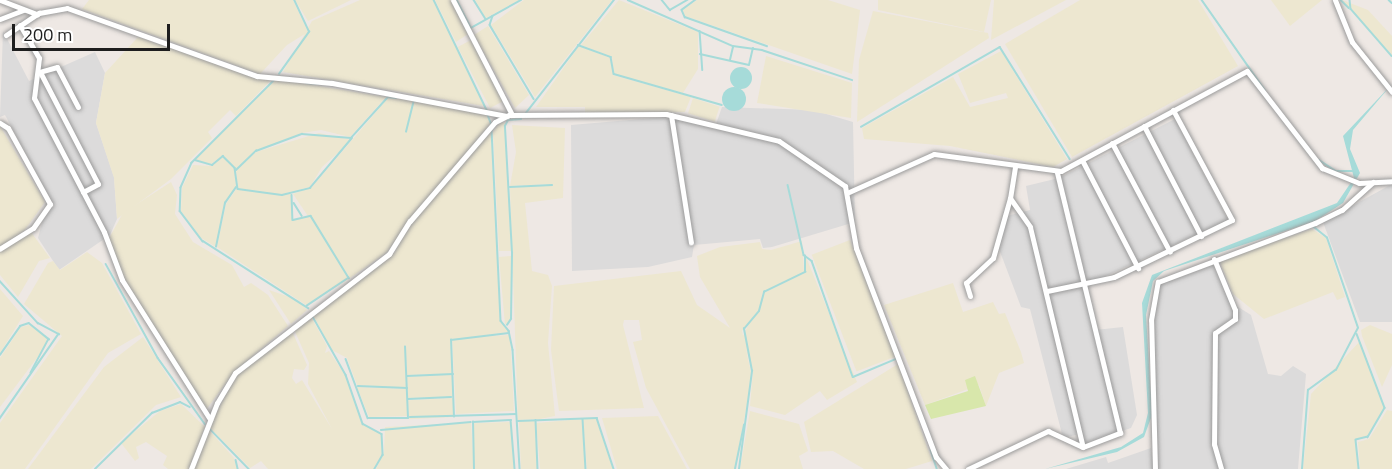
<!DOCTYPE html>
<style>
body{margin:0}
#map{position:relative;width:1392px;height:469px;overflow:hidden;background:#eee8e4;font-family:"Titillium Web",sans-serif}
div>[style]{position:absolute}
.residential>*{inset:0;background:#dcdbdb}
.farmland>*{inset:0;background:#ede7d0;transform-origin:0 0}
.grass>*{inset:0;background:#d8e7ab}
.water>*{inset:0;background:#a6dbd9}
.round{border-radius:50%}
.stream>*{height:1.5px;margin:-0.75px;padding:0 0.75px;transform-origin:0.75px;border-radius:0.75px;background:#a6dbd9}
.roads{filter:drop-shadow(0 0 2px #9b9b9b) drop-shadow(0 0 2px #9b9b9b)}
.minor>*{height:5px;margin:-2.5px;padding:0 2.5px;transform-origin:2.5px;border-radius:2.5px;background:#fff}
span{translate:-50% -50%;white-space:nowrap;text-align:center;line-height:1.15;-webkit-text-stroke:5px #fff;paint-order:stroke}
.scale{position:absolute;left:12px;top:24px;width:158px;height:27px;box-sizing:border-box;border:3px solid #1e1e1e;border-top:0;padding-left:8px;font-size:18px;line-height:21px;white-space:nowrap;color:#1e1e1e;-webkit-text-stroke:4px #fff;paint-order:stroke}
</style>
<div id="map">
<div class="residential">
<div style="clip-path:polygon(3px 31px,29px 81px,95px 52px,105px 73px,96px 123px,114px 177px,117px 219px,110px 235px,59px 270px,38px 238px,44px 215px,54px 206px,5px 115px,0 117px)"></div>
<div style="clip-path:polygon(722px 107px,813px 110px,853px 122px,855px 222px,772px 247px,763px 248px,760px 239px,694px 245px,692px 257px,648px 267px,572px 271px,571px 125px,665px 117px,715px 127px)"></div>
<div style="clip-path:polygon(1175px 119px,1228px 220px,1084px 286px,1095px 330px,1123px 327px,1137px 415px,1131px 428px,1086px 443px,1080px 434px,1063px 438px,1030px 309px,1021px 307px,999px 249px,1003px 217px,1030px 210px,1026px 186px,1059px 178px)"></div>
<div style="clip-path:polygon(1392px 184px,1392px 322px,1360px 322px,1323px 222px)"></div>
<div style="clip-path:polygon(1213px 265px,1230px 302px,1251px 315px,1268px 374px,1281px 376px,1293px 366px,1306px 374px,1298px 469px,1158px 469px,1154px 311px,1160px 284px)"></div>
<div style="clip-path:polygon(1151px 448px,1154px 469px,1066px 469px,1106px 457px,1108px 463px)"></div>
</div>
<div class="farmland">
<div style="clip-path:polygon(89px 0,293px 0,308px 32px,287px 45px,260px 74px,82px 9px)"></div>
<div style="clip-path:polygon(295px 0,351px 0,308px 21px)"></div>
<div style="clip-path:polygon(360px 0,433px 0,484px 106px,283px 72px,312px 21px)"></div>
<div style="clip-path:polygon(435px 0,451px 0,468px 34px,456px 42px)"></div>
<div style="clip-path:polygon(475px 0,519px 0,486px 18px)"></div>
<div style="clip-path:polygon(524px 0,612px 0,535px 97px,491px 25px)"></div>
<div style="clip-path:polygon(619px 0,698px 32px,698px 69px,683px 93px,614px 74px,612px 57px,581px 45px)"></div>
<div style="clip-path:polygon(697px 0,828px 0,860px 10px,852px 74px,685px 16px,683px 10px)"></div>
<div style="clip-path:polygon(878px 0,991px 0,984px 32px,878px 10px)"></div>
<div style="clip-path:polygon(994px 0,1066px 0,991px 40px)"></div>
<div style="clip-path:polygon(1080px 0,1198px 0,1238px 66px,1072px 157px,1005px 44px)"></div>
<div style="clip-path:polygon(1271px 0,1322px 0,1290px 26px)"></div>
<div style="clip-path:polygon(1342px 0,1368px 10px,1392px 36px,1392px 55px)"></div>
<div style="clip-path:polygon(873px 11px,988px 33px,989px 38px,857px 122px,859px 60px)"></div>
<div style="clip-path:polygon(488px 26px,529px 95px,515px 108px,474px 35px)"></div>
<div style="clip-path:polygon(138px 37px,270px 81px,236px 116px,230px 110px,208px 132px,212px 138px,171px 179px,117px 219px,114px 178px,96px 123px,105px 73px)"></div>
<div style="left:471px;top:40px;width:69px;height:15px;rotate:62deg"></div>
<div style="clip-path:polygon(579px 46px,611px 58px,613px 75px,691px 97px,685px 112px,585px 114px,585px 107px,536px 107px)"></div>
<div style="clip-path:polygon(1001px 51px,1067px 159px,1053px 167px,950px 146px,864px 139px,862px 128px,953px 77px,970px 107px,1008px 98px,1006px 93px,970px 103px,958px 74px)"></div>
<div style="clip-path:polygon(766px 56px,852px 83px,851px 118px,757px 103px)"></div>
<div style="clip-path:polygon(276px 79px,386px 97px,350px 137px,321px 130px,302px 133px,255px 151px,236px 169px,223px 155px,211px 164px,195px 160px)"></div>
<div style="clip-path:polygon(388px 98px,413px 100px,406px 132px,414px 100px,487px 112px,490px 124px,386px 253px,350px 278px,293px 194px,312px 187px)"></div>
<div style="left:693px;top:98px;width:28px;height:16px;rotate:18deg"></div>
<div style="clip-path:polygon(500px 122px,505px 123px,511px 251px,499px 251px,493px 132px)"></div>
<div style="clip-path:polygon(512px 125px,565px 128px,563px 198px,525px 203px,532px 271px,548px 275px,552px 286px,548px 343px,555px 416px,540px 419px,518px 420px,510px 188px,553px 184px,510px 186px,516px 152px)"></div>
<div style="clip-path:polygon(0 126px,45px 202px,24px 231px,0 247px)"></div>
<div style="clip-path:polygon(491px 131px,500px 321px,509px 332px,451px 340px,453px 397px,408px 398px,407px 377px,446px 374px,407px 375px,405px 341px,406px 388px,357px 385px,347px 358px,332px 350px,311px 311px,395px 252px,411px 222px)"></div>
<div style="clip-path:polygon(319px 133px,352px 140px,322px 167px,310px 187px,282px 194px,238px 189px,236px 170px,256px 152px)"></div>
<div style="clip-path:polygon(222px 156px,235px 168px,236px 186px,225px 203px,216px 247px,201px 238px,181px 211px,182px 188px,193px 165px,212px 166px)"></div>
<div style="clip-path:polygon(171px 182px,177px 195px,175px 214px,193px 242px,232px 265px,244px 287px,251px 283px,268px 295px,288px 326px,234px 372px,206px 410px,123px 279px,108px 240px,123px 213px)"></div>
<div style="clip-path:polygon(237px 188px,291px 194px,292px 220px,311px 216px,349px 279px,306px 305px,217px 247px,226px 204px)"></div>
<div style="clip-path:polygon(1312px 229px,1326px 238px,1345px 297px,1337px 300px,1333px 292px,1264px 319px,1233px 294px,1219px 260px)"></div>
<div style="clip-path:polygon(31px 232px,50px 258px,39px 261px,18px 297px,0 275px,0 251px)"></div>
<div style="left:850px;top:240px;width:125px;height:41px;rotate:69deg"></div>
<div style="clip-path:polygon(802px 241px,804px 272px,763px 292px,758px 311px,742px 331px,752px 377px,735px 469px,690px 469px,646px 388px,633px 342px,642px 340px,639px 320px,624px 320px,623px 325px,644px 408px,559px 411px,551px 350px,554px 286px,681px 271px,697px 305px,730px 328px,700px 277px,697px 256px,720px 247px,760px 242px,762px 249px,771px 250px)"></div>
<div style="clip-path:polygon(87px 252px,102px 263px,141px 334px,108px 353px,25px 469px,0 469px,0 423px,62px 336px,24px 304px,48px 263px,53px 261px,60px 270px)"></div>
<div style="clip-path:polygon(511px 256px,511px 319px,505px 325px,499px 257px)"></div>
<div style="clip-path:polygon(806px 257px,857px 382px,827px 400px,820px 391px,785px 415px,750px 406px,753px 371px,742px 338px,764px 293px,806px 272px)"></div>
<div style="clip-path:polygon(953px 283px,963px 312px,993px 302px,999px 314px,1005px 313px,1021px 352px,1024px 363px,999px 373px,986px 406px,979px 385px,925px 405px,884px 305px)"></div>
<div style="clip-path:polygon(0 289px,23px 316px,0 353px)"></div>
<div style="clip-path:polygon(269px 290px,298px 300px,307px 310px,291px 324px)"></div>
<div style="clip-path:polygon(309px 313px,327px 346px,325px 353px,329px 351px,345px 375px,362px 424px,381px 434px,382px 455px,374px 469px,268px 469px,261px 461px,250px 468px,209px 427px,237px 374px,291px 329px,307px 365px,304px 370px,294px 369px,292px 378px,296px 384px,302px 380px,332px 429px,308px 384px,309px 363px,293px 327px)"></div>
<div style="clip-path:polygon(29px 325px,47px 337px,46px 346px,0 407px,0 358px,21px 327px)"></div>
<div style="clip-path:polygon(1370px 325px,1392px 334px,1392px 365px,1382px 387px,1362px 336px,1361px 330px)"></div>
<div style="left:510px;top:335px;width:76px;height:58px;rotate:87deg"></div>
<div style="clip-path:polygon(143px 337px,181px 397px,156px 405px,91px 469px,28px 469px,104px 367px)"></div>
<div style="clip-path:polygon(1360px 341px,1384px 408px,1367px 437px,1355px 440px,1358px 469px,1303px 469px,1311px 394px)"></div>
<div style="clip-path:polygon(898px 364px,932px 461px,906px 469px,864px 469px,833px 451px,811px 452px,804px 422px)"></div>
<div style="clip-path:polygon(357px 387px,406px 389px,408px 416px,369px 417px)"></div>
<div style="left:453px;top:398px;width:19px;height:45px;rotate:87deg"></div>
<div style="clip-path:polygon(181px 404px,205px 427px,189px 469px,168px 469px,163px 465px,167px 456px,146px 442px,136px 447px,139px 458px,135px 461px,121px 443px,160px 411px)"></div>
<div style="clip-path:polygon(1387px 410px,1392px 411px,1392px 469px,1360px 469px,1358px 442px,1369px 439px)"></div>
<div style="clip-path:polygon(750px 411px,799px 424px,808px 451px,799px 456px,803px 469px,740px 469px)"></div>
<div style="clip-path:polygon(658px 416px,687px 469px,617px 469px,602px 418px)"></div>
<div style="left:582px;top:419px;width:50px;height:46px;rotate:85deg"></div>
<div style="clip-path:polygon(583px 419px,598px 419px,613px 469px,587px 469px)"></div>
<div style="clip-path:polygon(523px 420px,535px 420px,537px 469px,521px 469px,519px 422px)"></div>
<div style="left:512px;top:422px;width:47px;height:39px;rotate:88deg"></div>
<div style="clip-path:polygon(471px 423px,474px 469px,376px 469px,384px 452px,385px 427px)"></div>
<div style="clip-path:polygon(208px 429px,234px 458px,237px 469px,192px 469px)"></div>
</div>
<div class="grass">
<div style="clip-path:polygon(975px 376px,986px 406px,931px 419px,925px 405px,968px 391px,965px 380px)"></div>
</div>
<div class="water">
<div class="round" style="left:730px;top:67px;width:22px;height:22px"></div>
<div style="clip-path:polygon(1392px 84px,1353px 130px,1350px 149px,1360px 173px,1343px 203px,1315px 221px,1164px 271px,1153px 281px,1146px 315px,1152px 415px,1144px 437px,1117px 452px,1045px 469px,1121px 447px,1143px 433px,1148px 413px,1142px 303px,1152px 275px,1337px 203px,1354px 178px,1343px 136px)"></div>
<div class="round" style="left:722px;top:87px;width:24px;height:24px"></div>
</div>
<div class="stream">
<div style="left:434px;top:0;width:122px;rotate:64.3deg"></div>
<div style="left:457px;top:0;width:31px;rotate:63deg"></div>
<div style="left:471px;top:28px;width:57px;rotate:-29.2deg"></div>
<div style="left:474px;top:0;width:22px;rotate:58deg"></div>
<div style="left:628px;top:0;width:115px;rotate:23.7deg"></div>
<div style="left:733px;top:46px;width:29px;rotate:8deg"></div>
<div style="left:762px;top:50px;width:95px;rotate:18.4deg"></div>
<div style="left:662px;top:0;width:13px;rotate:51deg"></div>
<div style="left:670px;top:10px;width:20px;rotate:-30deg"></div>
<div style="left:696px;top:0;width:17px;rotate:144deg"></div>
<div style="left:682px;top:10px;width:8px;rotate:67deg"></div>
<div style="left:685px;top:17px;width:87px;rotate:19.5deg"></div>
<div style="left:1202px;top:0;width:110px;rotate:55deg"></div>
<div style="left:1341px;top:0;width:11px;rotate:45deg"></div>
<div style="left:1350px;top:0;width:9px;rotate:84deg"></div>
<div style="left:1351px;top:9px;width:62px;rotate:48.9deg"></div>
<div style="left:1389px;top:0;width:4px;rotate:45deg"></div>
<div style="left:493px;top:16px;width:9px;rotate:108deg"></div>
<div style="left:490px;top:25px;width:86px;rotate:59.3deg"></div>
<div style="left:700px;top:31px;width:39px;rotate:86deg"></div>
<div style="left:578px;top:45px;width:35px;rotate:20deg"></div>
<div style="left:611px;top:57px;width:17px;rotate:80deg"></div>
<div style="left:614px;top:74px;width:112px;rotate:16deg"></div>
<div style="left:700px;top:54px;width:50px;rotate:12.7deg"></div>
<div style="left:749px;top:65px;width:17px;rotate:-77deg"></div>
<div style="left:730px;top:60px;width:13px;rotate:-77deg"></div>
<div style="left:279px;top:74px;width:52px;rotate:-54.5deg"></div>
<div style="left:309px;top:32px;width:35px;rotate:-115deg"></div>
<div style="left:274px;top:81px;width:116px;rotate:135deg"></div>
<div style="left:192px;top:163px;width:27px;rotate:114deg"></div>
<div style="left:181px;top:188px;width:23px;rotate:92deg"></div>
<div style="left:180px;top:211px;width:38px;rotate:53deg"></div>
<div style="left:203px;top:241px;width:125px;rotate:32.5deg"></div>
<div style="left:306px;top:83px;width:13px;rotate:4deg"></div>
<div style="left:526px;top:113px;width:143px;rotate:-52.1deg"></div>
<div style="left:488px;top:115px;width:9px;rotate:69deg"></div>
<div style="left:861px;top:127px;width:160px;rotate:-29.9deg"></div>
<div style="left:1000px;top:47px;width:132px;rotate:58deg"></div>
<div style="left:492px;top:130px;width:191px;rotate:87.3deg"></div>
<div style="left:501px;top:321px;width:13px;rotate:51deg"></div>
<div style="left:509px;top:331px;width:19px;rotate:78deg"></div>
<div style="left:513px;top:350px;width:119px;rotate:86.6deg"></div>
<div style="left:406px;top:132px;width:33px;rotate:-76deg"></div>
<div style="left:195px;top:160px;width:18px;rotate:16deg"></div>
<div style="left:212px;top:165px;width:14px;rotate:-39deg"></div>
<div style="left:223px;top:156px;width:17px;rotate:45deg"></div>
<div style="left:235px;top:168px;width:21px;rotate:82deg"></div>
<div style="left:238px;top:189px;width:44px;rotate:7.8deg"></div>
<div style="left:282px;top:195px;width:29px;rotate:-14deg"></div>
<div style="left:310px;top:188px;width:65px;rotate:-50deg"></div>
<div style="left:1319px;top:160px;width:20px;rotate:33deg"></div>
<div style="left:1336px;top:171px;width:17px"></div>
<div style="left:236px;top:170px;width:28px;rotate:-44deg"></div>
<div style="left:256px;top:151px;width:49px;rotate:-20.3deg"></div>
<div style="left:302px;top:134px;width:49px;rotate:4.7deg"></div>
<div style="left:351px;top:138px;width:55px;rotate:-47.9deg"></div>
<div style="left:388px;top:97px;width:8px;rotate:7deg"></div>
<div style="left:788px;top:185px;width:72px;rotate:77.1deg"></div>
<div style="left:804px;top:255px;width:10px;rotate:37deg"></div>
<div style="left:812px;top:261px;width:123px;rotate:70.5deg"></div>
<div style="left:853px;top:377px;width:47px;rotate:-22.7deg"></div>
<div style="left:510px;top:187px;width:42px;rotate:-2.7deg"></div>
<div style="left:292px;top:195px;width:25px;rotate:88deg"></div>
<div style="left:293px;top:220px;width:18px;rotate:-13deg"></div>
<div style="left:311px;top:216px;width:73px;rotate:58.5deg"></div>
<div style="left:349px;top:278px;width:50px;rotate:146.3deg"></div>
<div style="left:294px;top:203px;width:15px;rotate:58deg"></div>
<div style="left:216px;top:247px;width:45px;rotate:-78.4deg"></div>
<div style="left:225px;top:203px;width:19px;rotate:-55deg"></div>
<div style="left:106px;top:264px;width:107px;rotate:61deg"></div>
<div style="left:158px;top:358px;width:81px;rotate:54.5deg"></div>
<div style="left:0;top:281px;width:57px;rotate:47.9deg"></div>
<div style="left:38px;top:323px;width:24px;rotate:28deg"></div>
<div style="left:59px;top:334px;width:103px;rotate:124.8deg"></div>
<div style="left:312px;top:315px;width:69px;rotate:60.5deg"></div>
<div style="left:346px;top:375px;width:52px;rotate:70.9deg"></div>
<div style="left:363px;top:424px;width:21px;rotate:28deg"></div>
<div style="left:382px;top:434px;width:21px;rotate:87deg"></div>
<div style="left:383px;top:455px;width:16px;rotate:120deg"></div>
<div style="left:507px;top:325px;width:7px;rotate:-56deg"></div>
<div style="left:511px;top:319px;width:66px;rotate:-89.1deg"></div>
<div style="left:512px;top:253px;width:127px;rotate:-93.2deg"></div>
<div style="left:505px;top:126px;width:7px;rotate:-63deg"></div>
<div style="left:508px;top:120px;width:13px;rotate:-4deg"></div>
<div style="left:1357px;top:334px;width:79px;rotate:69.3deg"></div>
<div style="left:1385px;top:408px;width:34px;rotate:120deg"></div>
<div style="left:1368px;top:437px;width:12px;rotate:166deg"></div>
<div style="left:1356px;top:440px;width:29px;rotate:84deg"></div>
<div style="left:0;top:355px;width:35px;rotate:-55deg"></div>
<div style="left:20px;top:326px;width:9px;rotate:-18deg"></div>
<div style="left:29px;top:323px;width:26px;rotate:39deg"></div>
<div style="left:49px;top:339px;width:38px;rotate:118deg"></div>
<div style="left:346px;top:359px;width:63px;rotate:69.6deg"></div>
<div style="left:368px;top:418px;width:40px"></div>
<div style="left:408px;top:418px;width:71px;rotate:-92.4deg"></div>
<div style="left:407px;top:376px;width:46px;rotate:-2.5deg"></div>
<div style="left:358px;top:386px;width:49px;rotate:2.3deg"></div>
<div style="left:408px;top:399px;width:43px;rotate:-2.7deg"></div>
<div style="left:410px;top:417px;width:106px;rotate:-1.6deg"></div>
<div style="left:454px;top:417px;width:77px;rotate:-92.2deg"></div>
<div style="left:451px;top:340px;width:58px;rotate:-6.9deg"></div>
<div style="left:583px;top:419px;width:50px;rotate:86.6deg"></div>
<div style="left:536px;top:420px;width:49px;rotate:87.7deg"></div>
<div style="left:518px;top:421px;width:79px;rotate:-2.2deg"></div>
<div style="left:597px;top:418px;width:54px;rotate:71.6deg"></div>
<div style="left:210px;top:429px;width:56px;rotate:45.7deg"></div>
<div style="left:381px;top:430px;width:90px;rotate:-5.1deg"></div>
<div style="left:931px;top:450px;width:20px;rotate:72deg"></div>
<div style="left:236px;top:460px;width:9px;rotate:77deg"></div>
<div style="left:95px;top:469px;width:80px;rotate:-44.5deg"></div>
<div style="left:152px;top:413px;width:30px;rotate:-21deg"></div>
<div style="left:180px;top:402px;width:11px;rotate:27deg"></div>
<div style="left:474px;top:469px;width:47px;rotate:-91.2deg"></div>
<div style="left:473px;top:422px;width:38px;rotate:-3deg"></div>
<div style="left:511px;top:420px;width:49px;rotate:85.3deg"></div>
<div style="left:735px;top:469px;width:45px;rotate:-78.4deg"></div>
<div style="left:739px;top:469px;width:99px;rotate:-82.4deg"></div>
<div style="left:752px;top:371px;width:43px;rotate:-100.8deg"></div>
<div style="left:744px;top:329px;width:23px;rotate:-50deg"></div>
<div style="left:759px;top:311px;width:20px;rotate:-75deg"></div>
<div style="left:764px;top:292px;width:46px;rotate:-26deg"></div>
<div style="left:805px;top:272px;width:16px;rotate:-90deg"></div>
<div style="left:1302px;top:469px;width:79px;rotate:-85.7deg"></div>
<div style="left:1308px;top:390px;width:34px;rotate:-36deg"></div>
<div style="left:1336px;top:370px;width:47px;rotate:-62.4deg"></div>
<div style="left:1358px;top:328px;width:95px;rotate:-109deg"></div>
<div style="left:1327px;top:238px;width:19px;rotate:-141deg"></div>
</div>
<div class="roads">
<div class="minor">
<div style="left:0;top:0;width:40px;rotate:21deg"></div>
<div style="left:453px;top:0;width:129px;rotate:62.8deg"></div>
<div style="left:1335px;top:0;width:45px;rotate:68deg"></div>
<div style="left:1352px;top:42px;width:64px;rotate:51.3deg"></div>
<div style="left:0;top:19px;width:25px;rotate:-21deg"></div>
<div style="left:20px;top:25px;width:38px;rotate:60deg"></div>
<div style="left:39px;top:58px;width:40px;rotate:97.1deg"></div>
<div style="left:34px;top:98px;width:151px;rotate:62.4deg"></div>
<div style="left:104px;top:232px;width:51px;rotate:69.4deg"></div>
<div style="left:122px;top:280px;width:165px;rotate:57.7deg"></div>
<div style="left:6px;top:35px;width:40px;rotate:-34deg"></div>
<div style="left:39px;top:13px;width:28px;rotate:-10deg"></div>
<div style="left:67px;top:8px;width:202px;rotate:19.7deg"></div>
<div style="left:257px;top:76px;width:75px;rotate:5.3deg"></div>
<div style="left:332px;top:83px;width:178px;rotate:10.7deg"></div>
<div style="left:78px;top:107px;width:45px;rotate:-117.7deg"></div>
<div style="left:57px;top:67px;width:18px;rotate:164deg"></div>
<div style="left:40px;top:72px;width:126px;rotate:62.6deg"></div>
<div style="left:98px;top:184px;width:17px;rotate:152deg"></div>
<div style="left:671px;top:115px;width:129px;rotate:81.1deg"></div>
<div style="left:0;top:123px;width:9px;rotate:32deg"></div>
<div style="left:8px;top:128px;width:87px;rotate:61.1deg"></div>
<div style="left:50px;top:204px;width:29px;rotate:125deg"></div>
<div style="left:33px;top:228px;width:39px;rotate:148deg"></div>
<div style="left:1144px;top:126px;width:124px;rotate:62.6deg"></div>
<div style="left:1112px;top:143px;width:123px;rotate:62deg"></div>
<div style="left:1082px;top:160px;width:122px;rotate:62.6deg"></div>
<div style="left:1015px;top:167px;width:31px;rotate:99deg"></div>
<div style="left:1010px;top:198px;width:35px;rotate:55deg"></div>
<div style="left:1030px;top:227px;width:226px;rotate:76.5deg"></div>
<div style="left:849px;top:192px;width:93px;rotate:-24.1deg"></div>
<div style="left:934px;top:154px;width:128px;rotate:7.6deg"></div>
<div style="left:1061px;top:171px;width:211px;rotate:-28.3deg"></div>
<div style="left:1247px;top:71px;width:123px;rotate:52.3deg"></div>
<div style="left:1322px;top:168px;width:40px;rotate:22deg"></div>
<div style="left:1359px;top:183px;width:33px;rotate:-3deg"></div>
<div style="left:1214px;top:259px;width:55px;rotate:67.6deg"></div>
<div style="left:1235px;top:310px;width:9px;rotate:90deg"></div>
<div style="left:1235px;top:319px;width:24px;rotate:145deg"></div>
<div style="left:1215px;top:333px;width:111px;rotate:90.5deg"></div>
<div style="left:1214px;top:444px;width:26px;rotate:74deg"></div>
<div style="left:1047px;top:291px;width:68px;rotate:-11.8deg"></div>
<div style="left:1114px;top:277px;width:131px;rotate:-25.8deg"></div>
<div style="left:1232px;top:220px;width:125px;rotate:-118.2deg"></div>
<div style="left:970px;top:296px;width:14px;rotate:-107deg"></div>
<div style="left:966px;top:283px;width:37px;rotate:-43deg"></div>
<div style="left:993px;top:258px;width:62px;rotate:-74.2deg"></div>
<div style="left:191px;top:469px;width:71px;rotate:-68.5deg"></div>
<div style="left:217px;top:403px;width:35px;rotate:-59deg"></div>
<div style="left:235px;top:373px;width:195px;rotate:-37.7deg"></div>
<div style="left:389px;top:254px;width:39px;rotate:-58deg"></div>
<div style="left:410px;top:221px;width:130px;rotate:-49.4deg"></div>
<div style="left:495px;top:122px;width:16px;rotate:-27deg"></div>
<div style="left:509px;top:115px;width:157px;rotate:-0.4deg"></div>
<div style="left:666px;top:114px;width:116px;rotate:13.4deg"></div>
<div style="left:779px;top:141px;width:80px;rotate:34.3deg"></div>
<div style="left:845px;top:186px;width:63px;rotate:79.9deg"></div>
<div style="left:856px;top:248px;width:224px;rotate:69.1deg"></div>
<div style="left:936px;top:457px;width:16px;rotate:50deg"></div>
<div style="left:968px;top:469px;width:89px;rotate:-25.4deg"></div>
<div style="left:1048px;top:431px;width:38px;rotate:25deg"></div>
<div style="left:1083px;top:447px;width:40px;rotate:-21deg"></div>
<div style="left:1120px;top:433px;width:268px;rotate:-103.6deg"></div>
<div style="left:1155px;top:469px;width:149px;rotate:-91.5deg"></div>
<div style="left:1151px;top:320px;width:39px;rotate:-80deg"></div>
<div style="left:1158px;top:282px;width:168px;rotate:-20.6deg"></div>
<div style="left:1315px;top:223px;width:30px;rotate:-26deg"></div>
<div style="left:1342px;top:210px;width:42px;rotate:-42.1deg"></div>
</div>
</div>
<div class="scale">200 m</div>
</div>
